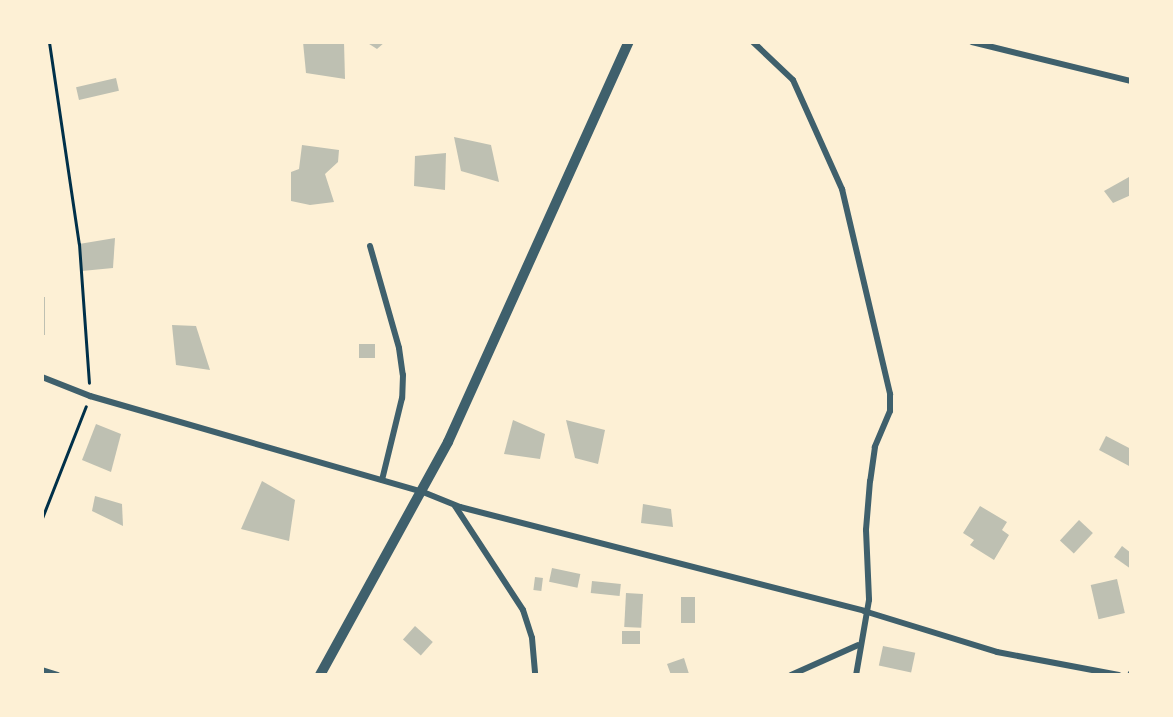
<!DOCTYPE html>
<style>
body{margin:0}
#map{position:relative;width:1173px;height:717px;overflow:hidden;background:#fdf0d5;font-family:"Varela Round",sans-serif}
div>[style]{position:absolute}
.building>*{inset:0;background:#bec0b2;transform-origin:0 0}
.path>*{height:3px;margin:-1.5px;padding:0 1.5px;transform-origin:1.5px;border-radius:1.5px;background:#003049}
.minor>*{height:6px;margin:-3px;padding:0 3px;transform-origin:3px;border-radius:3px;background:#3f606c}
.tertiary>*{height:10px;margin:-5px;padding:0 5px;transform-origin:5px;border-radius:5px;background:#3f606c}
span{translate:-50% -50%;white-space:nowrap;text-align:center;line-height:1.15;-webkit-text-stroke:5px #fdf0d5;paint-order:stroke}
.frame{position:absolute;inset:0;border:44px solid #fdf0d5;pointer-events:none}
</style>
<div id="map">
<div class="building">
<div style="clip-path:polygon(303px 42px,344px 42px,345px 79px,306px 73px)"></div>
<div style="clip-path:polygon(366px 42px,385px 42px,377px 49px)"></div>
<div style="left:116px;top:78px;width:13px;height:41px;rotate:77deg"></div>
<div style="clip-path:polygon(454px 137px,491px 145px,499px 182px,461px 171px)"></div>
<div style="clip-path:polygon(302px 145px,339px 150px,338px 162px,325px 174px,334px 202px,310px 205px,291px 201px,291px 172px,299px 169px)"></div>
<div style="clip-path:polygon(446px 153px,445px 190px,414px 186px,415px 156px)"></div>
<div style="clip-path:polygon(1129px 177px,1131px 195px,1113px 203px,1104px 191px)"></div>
<div style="clip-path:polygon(115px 238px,113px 268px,82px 271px,79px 244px)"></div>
<div style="left:42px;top:297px;width:3px;height:38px"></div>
<div style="clip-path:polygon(172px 325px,196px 326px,210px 370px,176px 365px)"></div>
<div style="left:359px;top:344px;width:16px;height:14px"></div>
<div style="clip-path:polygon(513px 420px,545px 434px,540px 459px,504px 454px)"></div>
<div style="clip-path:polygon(566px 420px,605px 430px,598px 464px,575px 458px)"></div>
<div style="clip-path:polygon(96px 424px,121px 434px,111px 472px,82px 460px)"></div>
<div style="clip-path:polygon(1106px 436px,1131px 449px,1131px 467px,1099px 450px)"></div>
<div style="clip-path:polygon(262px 481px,295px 500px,289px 541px,241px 529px)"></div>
<div style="clip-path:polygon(95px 496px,122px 504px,123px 526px,92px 511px)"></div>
<div style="clip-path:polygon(643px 504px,671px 509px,673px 527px,641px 523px)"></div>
<div style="clip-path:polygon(980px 506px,1007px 522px,1002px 530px,1009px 535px,994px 560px,970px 545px,974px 540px,963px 533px)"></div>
<div style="left:1079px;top:520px;width:19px;height:28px;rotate:43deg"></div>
<div style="clip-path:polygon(1122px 546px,1131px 553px,1131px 569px,1114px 557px)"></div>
<div style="left:552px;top:568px;width:29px;height:14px;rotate:12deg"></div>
<div style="left:535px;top:577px;width:8px;height:13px;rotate:7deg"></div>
<div style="left:1117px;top:579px;width:35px;height:27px;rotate:77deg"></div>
<div style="left:592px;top:581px;width:29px;height:12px;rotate:6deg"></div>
<div style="left:626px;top:593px;width:17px;height:34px;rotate:3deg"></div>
<div style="left:681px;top:597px;width:14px;height:26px"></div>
<div style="left:415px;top:626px;width:24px;height:18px;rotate:42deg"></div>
<div style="left:640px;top:631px;width:13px;height:18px;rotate:90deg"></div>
<div style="left:883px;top:646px;width:33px;height:20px;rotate:12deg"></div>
<div style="clip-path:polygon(684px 658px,689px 674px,671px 675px,667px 664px)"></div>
</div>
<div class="path">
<div style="left:49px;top:42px;width:204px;rotate:81.6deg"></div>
<div style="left:79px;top:244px;width:139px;rotate:85.9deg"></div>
<div style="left:42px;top:518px;width:120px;rotate:-68.6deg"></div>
</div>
<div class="minor">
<div style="left:753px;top:42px;width:55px;rotate:43.5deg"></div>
<div style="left:793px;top:80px;width:120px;rotate:65.8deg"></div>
<div style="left:842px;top:189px;width:211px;rotate:76.8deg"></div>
<div style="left:890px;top:394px;width:17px;rotate:90deg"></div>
<div style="left:890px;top:411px;width:39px;rotate:113deg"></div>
<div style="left:875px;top:447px;width:34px;rotate:98deg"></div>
<div style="left:870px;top:481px;width:49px;rotate:94.7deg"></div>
<div style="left:866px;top:530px;width:70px;rotate:87.5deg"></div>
<div style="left:869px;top:600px;width:76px;rotate:99.8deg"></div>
<div style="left:972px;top:42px;width:164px;rotate:13.8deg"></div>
<div style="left:370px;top:246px;width:106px;rotate:74.1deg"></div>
<div style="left:399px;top:348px;width:27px;rotate:82deg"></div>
<div style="left:403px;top:375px;width:23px;rotate:92deg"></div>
<div style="left:402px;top:398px;width:84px;rotate:103.7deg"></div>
<div style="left:42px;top:377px;width:52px;rotate:21.6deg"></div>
<div style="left:90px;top:396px;width:347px;rotate:16.1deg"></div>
<div style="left:423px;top:492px;width:40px;rotate:22deg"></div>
<div style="left:460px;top:507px;width:417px;rotate:14.4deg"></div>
<div style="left:864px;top:611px;width:139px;rotate:17.1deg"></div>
<div style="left:997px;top:652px;width:124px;rotate:10.7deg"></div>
<div style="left:455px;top:506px;width:124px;rotate:56.8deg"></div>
<div style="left:523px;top:610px;width:29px;rotate:72deg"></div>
<div style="left:532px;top:638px;width:37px;rotate:85deg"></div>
<div style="left:42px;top:670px;width:16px;rotate:18deg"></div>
<div style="left:791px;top:675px;width:73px;rotate:-24.1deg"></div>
<div style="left:1130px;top:675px;width:2px;rotate:-63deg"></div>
</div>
<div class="tertiary">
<div style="left:320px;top:675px;width:266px;rotate:-61.2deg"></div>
<div style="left:448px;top:442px;width:439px;rotate:-65.7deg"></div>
</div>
<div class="frame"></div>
</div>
